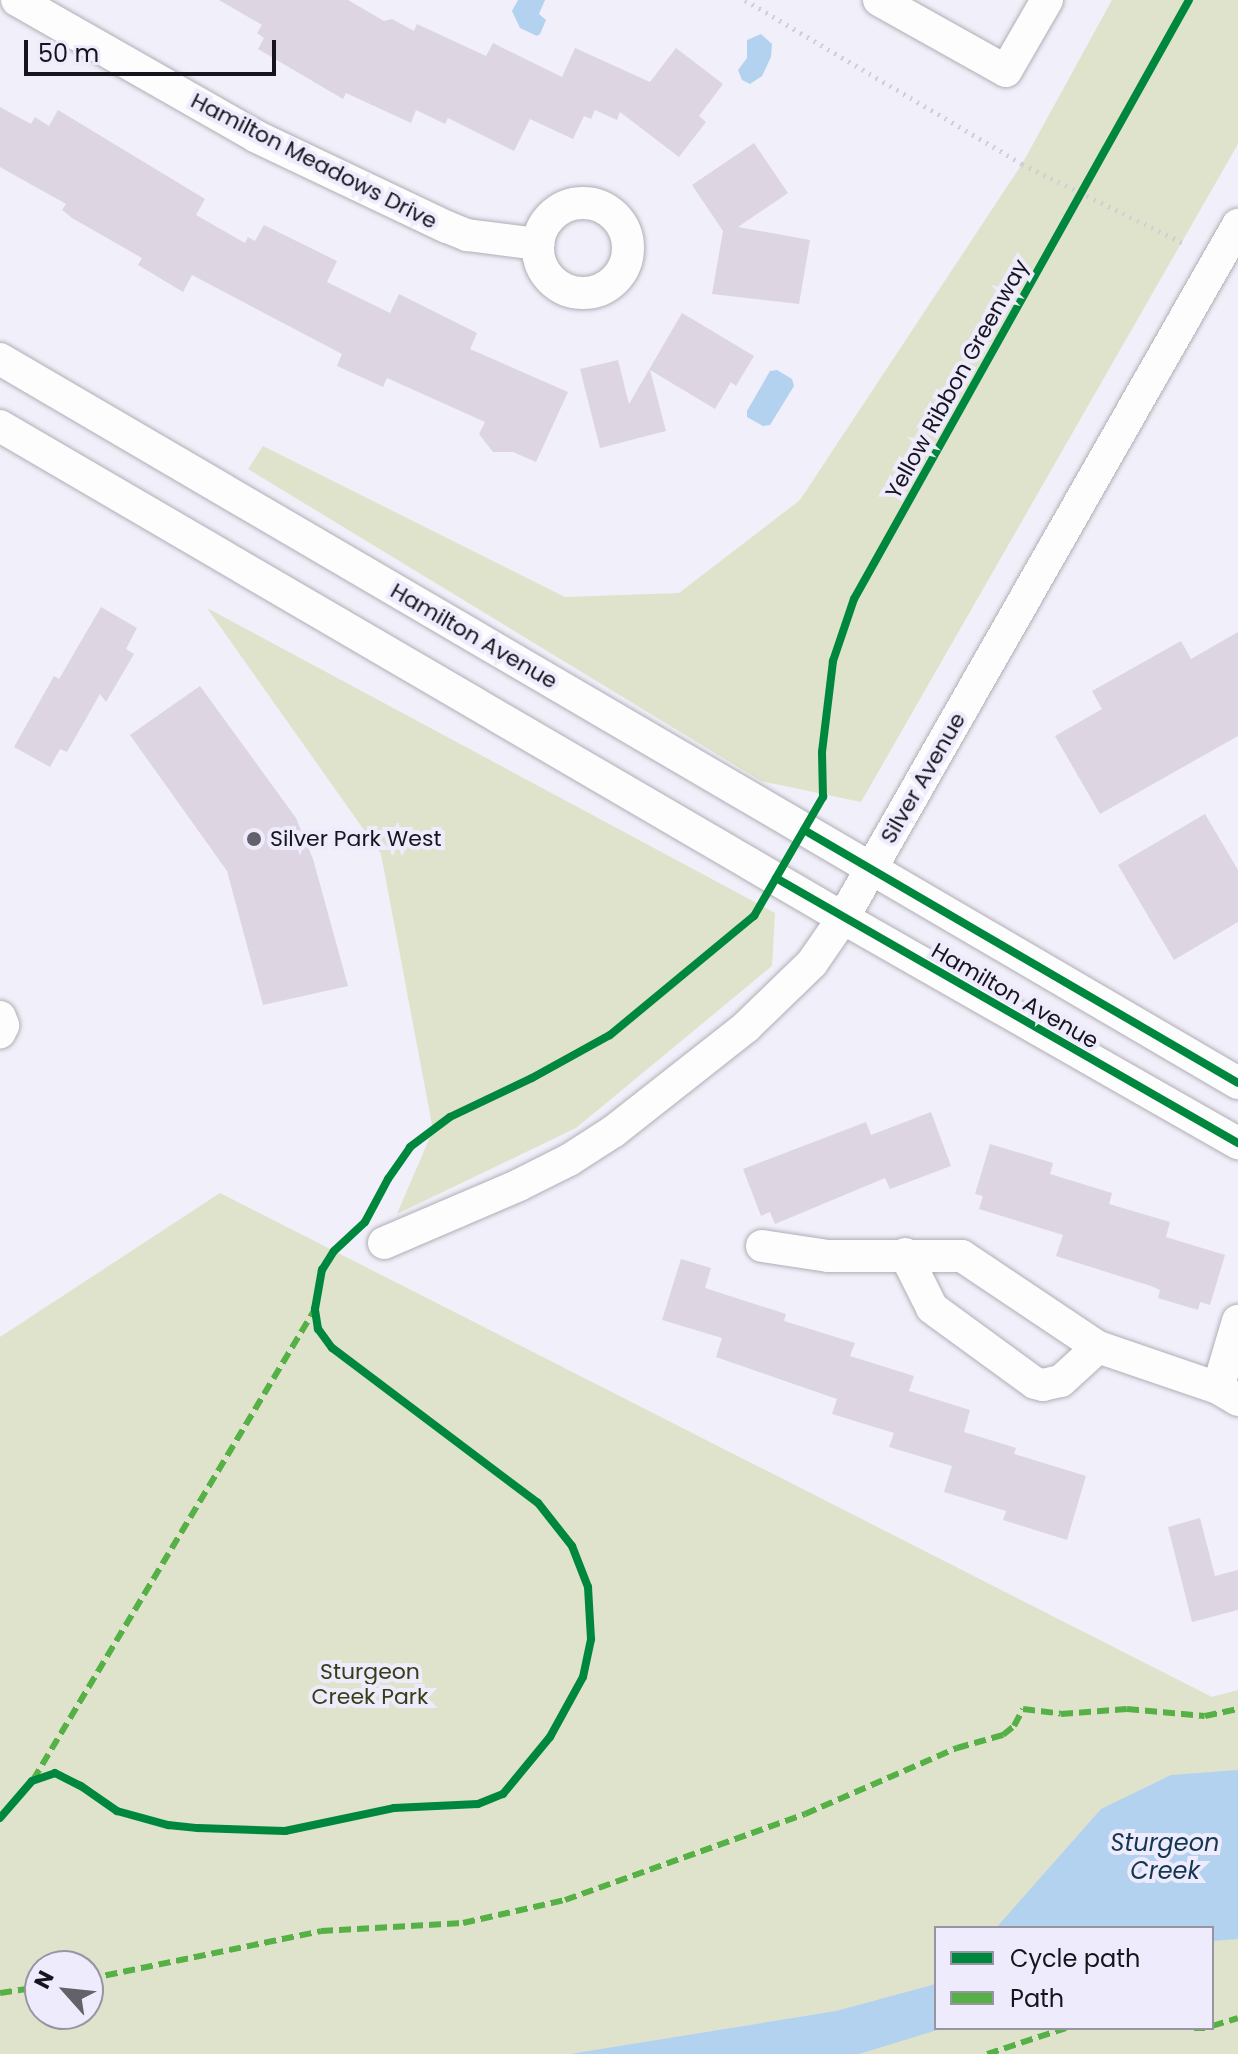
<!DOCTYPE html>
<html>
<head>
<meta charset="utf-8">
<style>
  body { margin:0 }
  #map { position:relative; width:1238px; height:2054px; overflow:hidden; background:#f1eff9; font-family:Poppins,sans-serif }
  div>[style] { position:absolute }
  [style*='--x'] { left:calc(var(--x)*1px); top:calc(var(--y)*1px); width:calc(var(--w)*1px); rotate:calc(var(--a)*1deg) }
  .green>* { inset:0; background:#dfe3cc }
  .water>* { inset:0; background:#b2d2f0 }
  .building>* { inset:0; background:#ddd5e2 }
  .path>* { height:5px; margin-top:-2.5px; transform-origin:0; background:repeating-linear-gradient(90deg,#d0d0d2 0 2px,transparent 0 8px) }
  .roads { filter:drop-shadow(0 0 2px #b0aeb6) drop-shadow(0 0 2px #b0aeb6) }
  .minor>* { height:32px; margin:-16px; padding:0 16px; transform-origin:16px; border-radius:16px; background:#fdfdfe }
  .minor>.ring { margin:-16px; padding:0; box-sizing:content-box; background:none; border:32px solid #fdfdfe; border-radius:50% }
  .quiet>* { height:6px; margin-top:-3px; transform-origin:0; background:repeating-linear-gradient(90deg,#55b145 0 12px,transparent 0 18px) }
  .cycleway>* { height:8px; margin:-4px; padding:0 4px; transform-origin:4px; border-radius:4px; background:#00873e }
  .dots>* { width:22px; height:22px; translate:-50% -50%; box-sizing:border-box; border:4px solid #eeebfd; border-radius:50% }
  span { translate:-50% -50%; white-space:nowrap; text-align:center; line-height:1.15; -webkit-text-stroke:8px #eeebfd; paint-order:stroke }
  .street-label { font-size:22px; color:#16151d }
  .poi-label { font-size:22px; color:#16151d }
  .left { translate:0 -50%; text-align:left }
  .park-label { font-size:22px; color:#373d14 }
  .water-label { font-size:24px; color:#133751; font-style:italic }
  .legend { position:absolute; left:934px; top:1926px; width:280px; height:104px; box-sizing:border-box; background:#eeebfd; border:2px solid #9895a3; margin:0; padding:10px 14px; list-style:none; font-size:24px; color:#16151d }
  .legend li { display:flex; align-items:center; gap:16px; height:40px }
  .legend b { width:40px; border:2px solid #9895a3 }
  .north { position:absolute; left:24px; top:1950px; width:80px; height:80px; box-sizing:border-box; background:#eeebfd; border:2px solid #9895a3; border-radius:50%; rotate:297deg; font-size:22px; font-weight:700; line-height:32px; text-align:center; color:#16151d }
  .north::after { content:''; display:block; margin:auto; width:28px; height:36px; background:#63616a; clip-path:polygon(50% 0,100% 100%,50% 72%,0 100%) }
  .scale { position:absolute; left:24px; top:40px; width:252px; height:36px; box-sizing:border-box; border:4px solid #16151d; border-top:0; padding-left:10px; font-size:24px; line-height:28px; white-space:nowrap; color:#16151d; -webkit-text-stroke:6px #eeebfd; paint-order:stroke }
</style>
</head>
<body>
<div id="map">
  <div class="green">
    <div style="clip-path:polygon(1112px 0,1238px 0,1238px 144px,861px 802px,761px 781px,248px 469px,263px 446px,565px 597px,679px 593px,800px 500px,1022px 164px)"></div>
    <div style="clip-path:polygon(207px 608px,775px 913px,772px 966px,576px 1128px,397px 1214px,433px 1130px,381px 854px)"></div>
    <div style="clip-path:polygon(evenodd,220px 1193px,1212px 1697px,1238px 1690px,1238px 2054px,0 2054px,0 1337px,220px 1193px,936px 1928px,1212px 1928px,1212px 2028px,936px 2028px,936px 1928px,220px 1193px,40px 1966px,88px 1966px,88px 2014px,40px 2014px,40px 1966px)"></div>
  </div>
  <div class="water">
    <div style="clip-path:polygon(518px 0,545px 0,539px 14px,546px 20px,540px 34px,537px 36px,520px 28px,512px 11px)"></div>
    <div style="clip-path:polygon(761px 34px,772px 44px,771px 57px,762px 76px,750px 84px,742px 80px,738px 70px,747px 58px,747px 40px)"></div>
    <div style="clip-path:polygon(777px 370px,792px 379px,794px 386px,770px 425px,763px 426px,747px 417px,747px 411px,770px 371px)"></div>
    <div style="clip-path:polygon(1238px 1770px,1238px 1939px,1212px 1941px,1212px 1928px,996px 1928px,1101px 1809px,1171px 1775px)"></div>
    <div style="clip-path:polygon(936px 1984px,936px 2028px,944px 2028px,859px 2054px,570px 2054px,836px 2011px)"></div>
  </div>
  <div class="building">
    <div style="clip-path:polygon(219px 0,348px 0,384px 21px,392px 19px,414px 31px,417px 24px,486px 56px,493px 43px,562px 77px,575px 48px,650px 82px,676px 48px,723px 84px,699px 116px,706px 122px,679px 157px,620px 112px,617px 120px,595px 110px,591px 119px,584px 116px,573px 139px,530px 119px,514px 151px,448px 118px,445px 124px,416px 110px,411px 123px,346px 93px,343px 99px,258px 49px,264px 38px,257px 33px,262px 25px)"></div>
    <div style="clip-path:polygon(0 107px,31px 124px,35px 117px,49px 126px,58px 110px,205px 199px,196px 215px,245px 243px,248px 237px,255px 241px,264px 225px,337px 261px,327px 282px,390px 313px,399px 294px,477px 333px,470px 349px,568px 392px,536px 462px,513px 452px,493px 452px,479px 434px,485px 422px,387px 378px,383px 387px,337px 366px,342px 354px,192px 275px,183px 292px,138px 265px,142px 258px,72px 218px,62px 210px,66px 204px,0 167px)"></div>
    <div style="clip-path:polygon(754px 143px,788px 193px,738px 227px,810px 240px,799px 304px,712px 294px,723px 231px,692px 185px)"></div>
    <div style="clip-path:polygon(682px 313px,754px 356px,736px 386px,731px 382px,715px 409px,650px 370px,666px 431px,600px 448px,580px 369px,618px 360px,629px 404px)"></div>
    <div style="clip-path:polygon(101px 607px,137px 628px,126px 649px,134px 654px,106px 702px,100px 694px,67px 752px,60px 749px,50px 767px,14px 747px,54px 676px,59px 679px)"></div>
    <div style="clip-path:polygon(1238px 632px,1238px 736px,1100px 814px,1055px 736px,1102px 709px,1092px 691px,1181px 641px,1191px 659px)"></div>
    <div style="clip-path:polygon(200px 686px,296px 818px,313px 859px,348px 986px,263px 1005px,227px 871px,130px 735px)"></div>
    <div style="clip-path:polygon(1205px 814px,1238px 870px,1238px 922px,1174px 960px,1118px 865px)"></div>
    <div style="clip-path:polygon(931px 1112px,951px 1166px,890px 1189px,885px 1178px,775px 1224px,770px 1212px,761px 1216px,743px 1169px,866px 1122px,871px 1135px)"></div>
    <div style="clip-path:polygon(990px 1144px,1053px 1163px,1050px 1174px,1112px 1193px,1109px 1204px,1170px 1222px,1166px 1237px,1225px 1255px,1210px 1305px,1200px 1302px,1198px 1310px,1158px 1298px,1160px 1290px,1151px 1286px,1056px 1256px,1063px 1235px,979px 1209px,983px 1196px,975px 1194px)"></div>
    <div style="clip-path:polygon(681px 1259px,711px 1268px,705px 1288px,786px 1314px,784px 1321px,855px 1343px,850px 1356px,914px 1376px,909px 1391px,970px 1410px,964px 1432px,1016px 1448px,1014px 1454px,1086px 1476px,1067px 1540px,1003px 1520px,1006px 1511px,944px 1492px,952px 1466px,889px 1447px,894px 1433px,832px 1414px,837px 1399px,716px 1357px,722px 1338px,662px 1320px)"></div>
    <div style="clip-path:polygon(1200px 1518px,1215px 1576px,1238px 1570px,1238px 1610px,1192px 1622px,1168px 1527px)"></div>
  </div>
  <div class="path">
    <div style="--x:745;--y:0;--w:322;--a:30.6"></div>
    <div style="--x:1022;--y:164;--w:182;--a:26.1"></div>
  </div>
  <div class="roads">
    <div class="minor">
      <div style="--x:17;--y:0;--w:274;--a:29.7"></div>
      <div style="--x:255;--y:136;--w:212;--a:25.4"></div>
      <div style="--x:447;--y:227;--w:22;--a:22"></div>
      <div style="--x:467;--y:235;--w:72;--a:7.2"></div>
      <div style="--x:879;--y:0;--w:145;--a:29.2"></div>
      <div style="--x:1006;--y:71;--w:82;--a:-60"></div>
      <div class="ring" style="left:538px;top:203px;width:58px;height:58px"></div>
      <div style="--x:0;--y:359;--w:1434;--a:30.32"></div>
      <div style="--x:0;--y:426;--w:976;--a:30.27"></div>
      <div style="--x:843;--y:918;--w:455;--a:29.7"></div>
      <div style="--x:0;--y:1017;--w:9;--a:69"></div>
      <div style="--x:3;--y:1025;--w:8;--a:113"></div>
      <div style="--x:384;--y:1243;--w:147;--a:-23.2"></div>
      <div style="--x:519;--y:1185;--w:56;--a:-26.6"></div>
      <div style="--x:569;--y:1160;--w:54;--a:-32.8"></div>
      <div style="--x:614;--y:1131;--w:168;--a:-38.2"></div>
      <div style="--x:746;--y:1027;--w:92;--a:-44.1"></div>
      <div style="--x:812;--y:963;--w:55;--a:-55.4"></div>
      <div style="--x:843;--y:918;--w:798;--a:-60.32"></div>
      <div style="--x:762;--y:1246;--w:67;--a:8.6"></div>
      <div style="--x:828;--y:1256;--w:134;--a:0"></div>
      <div style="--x:962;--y:1256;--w:164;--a:33.8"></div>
      <div style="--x:1098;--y:1347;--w:127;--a:18.9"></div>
      <div style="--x:1218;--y:1388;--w:23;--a:31"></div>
      <div style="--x:905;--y:1254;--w:60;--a:63.4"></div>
      <div style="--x:932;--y:1308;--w:127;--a:36.1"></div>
      <div style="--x:1035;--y:1383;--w:8;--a:14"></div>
      <div style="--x:1043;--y:1385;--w:18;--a:-13"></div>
      <div style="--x:1061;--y:1381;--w:50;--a:-42.6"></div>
      <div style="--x:1218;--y:1388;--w:70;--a:-73.4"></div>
    </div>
  </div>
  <div class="quiet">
    <div style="--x:33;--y:1780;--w:549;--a:-59.09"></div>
    <div style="--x:88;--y:1979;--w:238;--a:-11.6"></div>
    <div style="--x:321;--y:1931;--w:142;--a:-3.2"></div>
    <div style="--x:463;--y:1923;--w:105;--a:-12.7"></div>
    <div style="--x:565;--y:1900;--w:255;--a:-19.7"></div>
    <div style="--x:805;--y:1814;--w:166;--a:-23.5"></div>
    <div style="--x:957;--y:1748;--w:48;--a:-15.8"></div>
    <div style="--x:1003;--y:1735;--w:14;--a:-39"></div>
    <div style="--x:1014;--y:1726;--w:19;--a:-62"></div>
    <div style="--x:1023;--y:1709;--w:38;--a:7"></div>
    <div style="--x:1061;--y:1714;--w:66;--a:-4.3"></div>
    <div style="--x:1127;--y:1709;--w:78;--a:5.1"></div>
    <div style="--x:1205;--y:1716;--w:34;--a:-12"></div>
    <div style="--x:0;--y:1993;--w:40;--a:-8.5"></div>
    <div style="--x:1212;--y:2026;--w:27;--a:-17"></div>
    <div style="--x:1194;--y:2028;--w:11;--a:0"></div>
    <div style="--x:987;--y:2054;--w:83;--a:-18.2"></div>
  </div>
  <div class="cycleway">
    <div style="--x:804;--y:830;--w:502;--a:30.24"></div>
    <div style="--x:776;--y:878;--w:533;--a:29.84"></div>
    <div style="--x:0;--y:1818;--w:49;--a:-49.1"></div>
    <div style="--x:32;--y:1781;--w:24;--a:-19"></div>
    <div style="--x:55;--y:1773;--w:29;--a:27"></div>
    <div style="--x:81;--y:1786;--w:44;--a:34.8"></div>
    <div style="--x:117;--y:1811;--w:53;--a:15.4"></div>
    <div style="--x:168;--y:1825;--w:30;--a:6"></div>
    <div style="--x:198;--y:1828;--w:87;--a:2"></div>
    <div style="--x:285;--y:1831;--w:111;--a:-11.9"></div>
    <div style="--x:394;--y:1808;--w:84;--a:-2.7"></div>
    <div style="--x:478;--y:1804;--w:27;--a:-22"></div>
    <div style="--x:503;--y:1794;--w:74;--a:-50.5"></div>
    <div style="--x:550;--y:1737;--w:68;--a:-61.2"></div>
    <div style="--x:583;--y:1677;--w:39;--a:-78"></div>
    <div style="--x:591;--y:1639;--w:52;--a:-93.3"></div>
    <div style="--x:588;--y:1587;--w:44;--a:-111.3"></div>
    <div style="--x:572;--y:1546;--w:55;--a:-128.3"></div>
    <div style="--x:538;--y:1503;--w:258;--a:-143"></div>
    <div style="--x:332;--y:1348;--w:24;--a:-126"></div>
    <div style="--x:318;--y:1329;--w:20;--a:-99"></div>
    <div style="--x:315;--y:1309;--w:40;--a:-80"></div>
    <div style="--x:322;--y:1270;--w:22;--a:-58"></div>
    <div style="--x:334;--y:1251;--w:42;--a:-43.1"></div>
    <div style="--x:365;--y:1222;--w:49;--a:-61.9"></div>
    <div style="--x:388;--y:1179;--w:39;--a:-55"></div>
    <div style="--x:410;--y:1147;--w:50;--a:-36.9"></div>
    <div style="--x:450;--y:1117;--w:91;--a:-25.4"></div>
    <div style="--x:532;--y:1078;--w:89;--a:-28.9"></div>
    <div style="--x:610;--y:1035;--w:187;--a:-39.6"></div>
    <div style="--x:754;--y:916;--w:138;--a:-59.9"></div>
    <div style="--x:823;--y:797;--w:45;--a:-91.3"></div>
    <div style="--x:822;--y:752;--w:92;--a:-83.1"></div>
    <div style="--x:833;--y:661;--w:65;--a:-71.3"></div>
    <div style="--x:854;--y:599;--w:686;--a:-60.78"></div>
  </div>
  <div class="dots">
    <div style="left:254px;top:839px;background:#63616a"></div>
  </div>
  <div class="street-label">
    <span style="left:314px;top:161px;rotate:27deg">Hamilton Meadows Drive</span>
    <span style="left:957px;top:379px;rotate:-61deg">Yellow Ribbon Greenway</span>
    <span style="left:474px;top:636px;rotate:30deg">Hamilton Avenue</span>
    <span style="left:923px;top:778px;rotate:-60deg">Silver Avenue</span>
    <span style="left:1015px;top:996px;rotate:30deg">Hamilton Avenue</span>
  </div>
  <div class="poi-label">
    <span class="left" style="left:270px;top:839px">Silver Park West</span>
  </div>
  <div class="park-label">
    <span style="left:370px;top:1684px">Sturgeon<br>Creek Park</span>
  </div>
  <div class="water-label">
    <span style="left:1165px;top:1857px">Sturgeon<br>Creek</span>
  </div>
  <ul class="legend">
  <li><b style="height:10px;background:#00873e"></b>Cycle path</li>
  <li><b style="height:10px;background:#55b145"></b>Path</li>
  </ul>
  <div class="north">N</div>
  <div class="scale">50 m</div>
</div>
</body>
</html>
